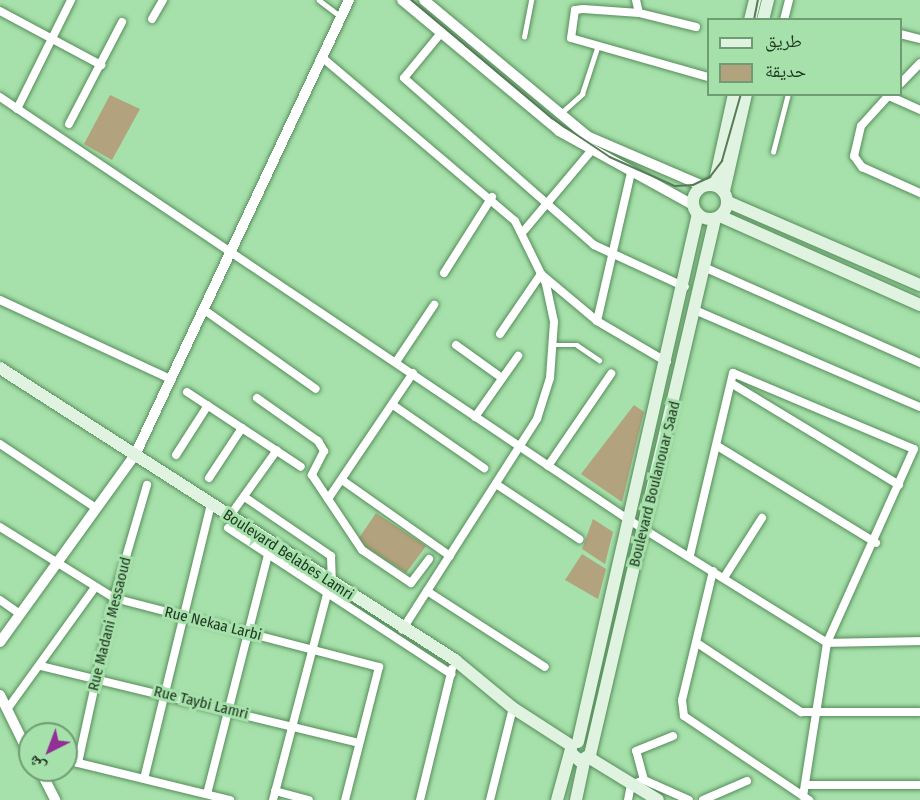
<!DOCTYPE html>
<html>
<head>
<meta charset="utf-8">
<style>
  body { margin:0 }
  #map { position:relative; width:920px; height:800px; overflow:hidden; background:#a6e0aa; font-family:"Fira Sans Condensed","Noto Naskh Arabic",sans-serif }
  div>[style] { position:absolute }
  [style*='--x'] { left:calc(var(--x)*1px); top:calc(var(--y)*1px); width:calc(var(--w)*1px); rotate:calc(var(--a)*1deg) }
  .green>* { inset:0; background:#b3a27e }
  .roads { filter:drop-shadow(0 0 2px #568d5b) drop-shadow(0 0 2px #568d5b) }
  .service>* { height:4.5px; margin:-2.25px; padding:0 2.25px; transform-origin:2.25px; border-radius:2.25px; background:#fff }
  .minor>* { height:8px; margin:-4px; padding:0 4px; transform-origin:4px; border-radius:4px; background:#fff }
  .tertiary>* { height:10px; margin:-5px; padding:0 5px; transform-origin:5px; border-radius:5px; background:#fff }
  .secondary>* { height:12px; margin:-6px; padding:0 6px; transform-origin:6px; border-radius:6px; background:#e0f3e1 }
  .secondary>.ring { margin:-6px; padding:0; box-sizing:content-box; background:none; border:12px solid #e0f3e1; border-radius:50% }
  .tram>* { height:1.5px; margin:-0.75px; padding:0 0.75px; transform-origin:0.75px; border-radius:0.75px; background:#567b58 }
  span { translate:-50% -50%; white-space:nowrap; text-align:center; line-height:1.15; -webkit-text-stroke:6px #a6e0aa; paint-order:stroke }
  .street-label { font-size:15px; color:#203722 }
  .legend { position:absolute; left:707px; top:18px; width:195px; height:78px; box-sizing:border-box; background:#a6e0aa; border:2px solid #709c74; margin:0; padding:8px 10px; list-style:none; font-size:18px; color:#203722 }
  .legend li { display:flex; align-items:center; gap:12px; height:30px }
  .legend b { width:30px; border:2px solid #709c74 }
  .north { position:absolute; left:18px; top:722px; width:60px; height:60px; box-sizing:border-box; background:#a6e0aa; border:2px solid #709c74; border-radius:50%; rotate:222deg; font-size:16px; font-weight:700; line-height:24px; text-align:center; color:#203722 }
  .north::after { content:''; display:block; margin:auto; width:21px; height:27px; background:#922f96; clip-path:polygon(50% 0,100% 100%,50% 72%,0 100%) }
</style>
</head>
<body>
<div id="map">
  <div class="green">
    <div style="clip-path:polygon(110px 95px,140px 109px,112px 160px,84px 144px)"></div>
    <div style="clip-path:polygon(634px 405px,644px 412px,622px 502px,581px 474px)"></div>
    <div style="clip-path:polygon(376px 513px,426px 546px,406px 573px,357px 541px)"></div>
    <div style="clip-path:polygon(593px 519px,613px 532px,605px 564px,582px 549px)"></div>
    <div style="clip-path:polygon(582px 554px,606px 569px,598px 599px,565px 580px)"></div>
  </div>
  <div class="roads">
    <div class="service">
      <div style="--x:319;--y:0;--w:26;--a:37"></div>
      <div style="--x:524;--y:37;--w:38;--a:-79"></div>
      <div style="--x:560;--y:114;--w:30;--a:-42"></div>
      <div style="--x:582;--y:94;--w:48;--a:-71.9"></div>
      <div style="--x:773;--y:152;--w:60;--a:-75.5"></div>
      <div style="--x:554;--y:345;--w:23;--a:0"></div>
      <div style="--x:577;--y:345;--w:27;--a:34"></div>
    </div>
    <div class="minor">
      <div style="--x:636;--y:0;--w:13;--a:77"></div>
      <div style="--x:0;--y:11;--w:115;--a:28.1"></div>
      <div style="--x:152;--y:19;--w:22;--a:-60"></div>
      <div style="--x:784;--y:20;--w:21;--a:-76"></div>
      <div style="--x:696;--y:27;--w:59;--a:-166.2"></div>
      <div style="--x:639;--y:13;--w:56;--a:-175.9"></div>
      <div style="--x:583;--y:9;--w:8;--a:173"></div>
      <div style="--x:575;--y:10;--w:28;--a:98"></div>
      <div style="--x:571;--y:38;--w:142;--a:15.9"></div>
      <div style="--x:441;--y:33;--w:58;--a:129.4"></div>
      <div style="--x:404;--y:78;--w:253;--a:41.3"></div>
      <div style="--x:594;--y:245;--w:100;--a:24.8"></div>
      <div style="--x:900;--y:34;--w:21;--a:14"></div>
      <div style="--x:324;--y:59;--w:250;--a:40.3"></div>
      <div style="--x:515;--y:221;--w:70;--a:63.8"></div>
      <div style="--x:546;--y:284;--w:39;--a:78"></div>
      <div style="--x:554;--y:322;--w:56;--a:94.1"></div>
      <div style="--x:550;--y:378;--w:43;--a:107.6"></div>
      <div style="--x:537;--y:419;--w:250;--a:122.6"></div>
      <div style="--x:900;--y:84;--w:29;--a:-46"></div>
      <div style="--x:890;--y:94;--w:43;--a:132.2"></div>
      <div style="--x:861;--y:126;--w:31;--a:103"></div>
      <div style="--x:854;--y:156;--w:14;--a:54"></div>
      <div style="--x:862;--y:167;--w:64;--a:24.1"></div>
      <div style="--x:889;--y:96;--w:34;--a:24"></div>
      <div style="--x:0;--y:97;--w:758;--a:33.92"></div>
      <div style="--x:629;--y:520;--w:233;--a:31.8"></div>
      <div style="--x:827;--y:643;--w:93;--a:-1.2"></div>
      <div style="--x:17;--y:109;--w:122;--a:-63.6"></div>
      <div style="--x:69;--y:124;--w:115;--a:-62.5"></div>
      <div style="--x:522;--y:233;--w:107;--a:-49.9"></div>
      <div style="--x:706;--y:268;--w:234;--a:23.9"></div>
      <div style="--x:444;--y:273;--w:90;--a:-57.7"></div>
      <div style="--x:0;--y:300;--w:187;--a:24.9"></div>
      <div style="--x:203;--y:309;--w:138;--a:35.3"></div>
      <div style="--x:697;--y:311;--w:243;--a:23.3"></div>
      <div style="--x:597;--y:321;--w:152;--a:-77.1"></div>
      <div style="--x:500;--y:334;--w:73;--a:-55.7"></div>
      <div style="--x:541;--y:274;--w:73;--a:40"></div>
      <div style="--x:597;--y:321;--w:81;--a:30.4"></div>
      <div style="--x:456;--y:345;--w:57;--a:35.7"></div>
      <div style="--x:396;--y:362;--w:69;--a:-56.3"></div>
      <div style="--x:734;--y:385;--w:193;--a:31.2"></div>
      <div style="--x:187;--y:392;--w:136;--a:33.3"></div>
      <div style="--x:257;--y:398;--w:75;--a:35.2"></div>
      <div style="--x:318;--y:441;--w:12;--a:59"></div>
      <div style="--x:324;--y:451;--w:27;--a:117"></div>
      <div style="--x:312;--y:475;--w:90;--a:56.3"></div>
      <div style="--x:362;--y:550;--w:59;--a:34"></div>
      <div style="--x:411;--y:583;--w:30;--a:-53"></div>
      <div style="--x:393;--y:405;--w:111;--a:34.7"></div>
      <div style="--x:475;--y:417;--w:75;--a:-54.8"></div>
      <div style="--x:0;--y:444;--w:115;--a:33.7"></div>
      <div style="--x:719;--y:447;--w:184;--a:31.4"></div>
      <div style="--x:176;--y:455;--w:59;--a:-57.4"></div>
      <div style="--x:548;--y:466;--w:112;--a:-55.6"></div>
      <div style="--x:209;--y:478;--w:60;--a:-56.6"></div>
      <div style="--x:342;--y:480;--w:132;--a:35.1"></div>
      <div style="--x:496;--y:484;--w:100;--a:33.5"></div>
      <div style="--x:246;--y:498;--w:103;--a:34.3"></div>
      <div style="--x:331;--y:556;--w:27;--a:88"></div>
      <div style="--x:328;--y:499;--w:152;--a:-56"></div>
      <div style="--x:229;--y:517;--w:82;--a:-54.4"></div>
      <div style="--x:0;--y:527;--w:134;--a:31.9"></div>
      <div style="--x:114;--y:598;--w:274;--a:14.6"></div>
      <div style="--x:379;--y:667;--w:137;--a:104.3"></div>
      <div style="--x:228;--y:528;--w:267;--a:33.2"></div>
      <div style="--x:690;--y:555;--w:187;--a:-76.7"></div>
      <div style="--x:733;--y:373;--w:196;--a:22.8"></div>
      <div style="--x:914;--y:449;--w:213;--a:114.2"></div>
      <div style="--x:827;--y:643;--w:155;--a:98.9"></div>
      <div style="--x:713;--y:571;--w:133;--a:103.5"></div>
      <div style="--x:682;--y:700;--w:16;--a:83"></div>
      <div style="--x:684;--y:716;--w:151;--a:33.9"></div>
      <div style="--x:725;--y:576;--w:69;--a:-57.5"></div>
      <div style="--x:427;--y:591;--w:140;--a:32.8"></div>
      <div style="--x:0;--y:600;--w:24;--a:35"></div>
      <div style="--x:697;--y:643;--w:125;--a:33.6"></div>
      <div style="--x:801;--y:712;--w:119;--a:0"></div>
      <div style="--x:41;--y:666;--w:327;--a:13.6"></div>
      <div style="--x:8;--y:708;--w:145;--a:-54.2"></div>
      <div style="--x:66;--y:760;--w:169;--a:13.7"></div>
      <div style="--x:78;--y:763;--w:169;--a:-77.7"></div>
      <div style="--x:114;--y:598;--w:118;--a:-73.7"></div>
      <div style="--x:144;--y:779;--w:283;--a:-76.3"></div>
      <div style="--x:644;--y:780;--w:30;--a:-105"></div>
      <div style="--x:636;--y:751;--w:40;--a:-22"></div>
      <div style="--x:805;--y:785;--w:115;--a:0"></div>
      <div style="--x:275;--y:791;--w:35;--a:15"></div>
      <div style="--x:207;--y:794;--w:248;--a:-75.7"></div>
      <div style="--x:273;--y:800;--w:213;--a:-75.3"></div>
      <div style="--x:420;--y:800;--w:135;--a:-76.3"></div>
      <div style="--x:490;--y:800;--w:95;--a:-76"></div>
      <div style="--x:628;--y:800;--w:15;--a:-79"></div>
      <div style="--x:631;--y:785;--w:14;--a:-21"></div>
      <div style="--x:644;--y:780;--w:49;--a:24"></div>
      <div style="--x:703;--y:800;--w:48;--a:-23.4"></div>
    </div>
    <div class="tertiary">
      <div style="--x:402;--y:0;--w:204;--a:39.8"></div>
      <div style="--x:559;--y:131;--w:153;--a:28.9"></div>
      <div style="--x:424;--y:0;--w:212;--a:39.8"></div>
      <div style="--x:587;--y:136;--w:126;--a:23.3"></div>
      <div style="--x:0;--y:642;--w:231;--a:-54.2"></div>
      <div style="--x:135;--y:455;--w:503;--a:-64.81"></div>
      <div style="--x:0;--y:695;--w:68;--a:63.8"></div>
      <div style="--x:40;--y:770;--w:34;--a:63"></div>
    </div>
    <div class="secondary">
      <div style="--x:750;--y:20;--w:21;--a:-76"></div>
      <div style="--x:763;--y:20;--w:21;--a:-76"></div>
      <div class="ring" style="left:693px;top:185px;width:22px;height:22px"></div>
      <div style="--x:714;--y:185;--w:93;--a:-77.6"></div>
      <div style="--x:724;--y:191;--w:99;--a:-77.2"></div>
      <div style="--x:728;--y:202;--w:209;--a:23.4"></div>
      <div style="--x:720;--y:216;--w:219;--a:24"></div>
      <div style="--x:0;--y:368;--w:541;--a:32.69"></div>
      <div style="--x:455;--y:660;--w:75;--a:39.6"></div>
      <div style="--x:513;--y:708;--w:70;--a:32.8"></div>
      <div style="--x:578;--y:742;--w:541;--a:-77.2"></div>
      <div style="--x:571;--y:753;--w:12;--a:42"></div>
      <div style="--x:580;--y:761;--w:12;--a:-31"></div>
      <div style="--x:590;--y:755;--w:550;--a:-76.87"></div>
      <div style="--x:588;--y:757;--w:82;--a:31.6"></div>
      <div style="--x:557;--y:800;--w:53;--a:-74.6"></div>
      <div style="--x:576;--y:800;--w:40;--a:-78"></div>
    </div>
  </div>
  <div class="tram">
    <div style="--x:412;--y:0;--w:183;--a:40.1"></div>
    <div style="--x:552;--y:118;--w:70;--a:33.9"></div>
    <div style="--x:610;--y:157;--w:71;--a:24"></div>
    <div style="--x:675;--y:186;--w:18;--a:-3"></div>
    <div style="--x:693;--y:185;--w:19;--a:-25"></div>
    <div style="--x:710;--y:177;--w:20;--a:-53"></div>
    <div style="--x:722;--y:161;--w:70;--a:-74.2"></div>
    <div style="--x:754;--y:20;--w:20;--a:-79"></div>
  </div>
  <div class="street-label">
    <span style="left:655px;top:484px;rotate:-76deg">Boulevard Boulanouar Saad</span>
    <span style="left:288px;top:555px;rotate:33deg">Boulevard Belabes Lamri</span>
    <span style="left:110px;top:624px;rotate:-76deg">Rue Madani Messaoud</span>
    <span style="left:213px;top:624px;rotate:14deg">Rue Nekaa Larbi</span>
    <span style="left:201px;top:703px;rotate:14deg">Rue Taybi Lamri</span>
  </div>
  <ul class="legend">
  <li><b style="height:8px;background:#e0f3e1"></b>طريق</li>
  <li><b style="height:16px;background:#b3a27e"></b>حديقة</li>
  </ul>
  <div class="north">ش</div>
</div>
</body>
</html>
